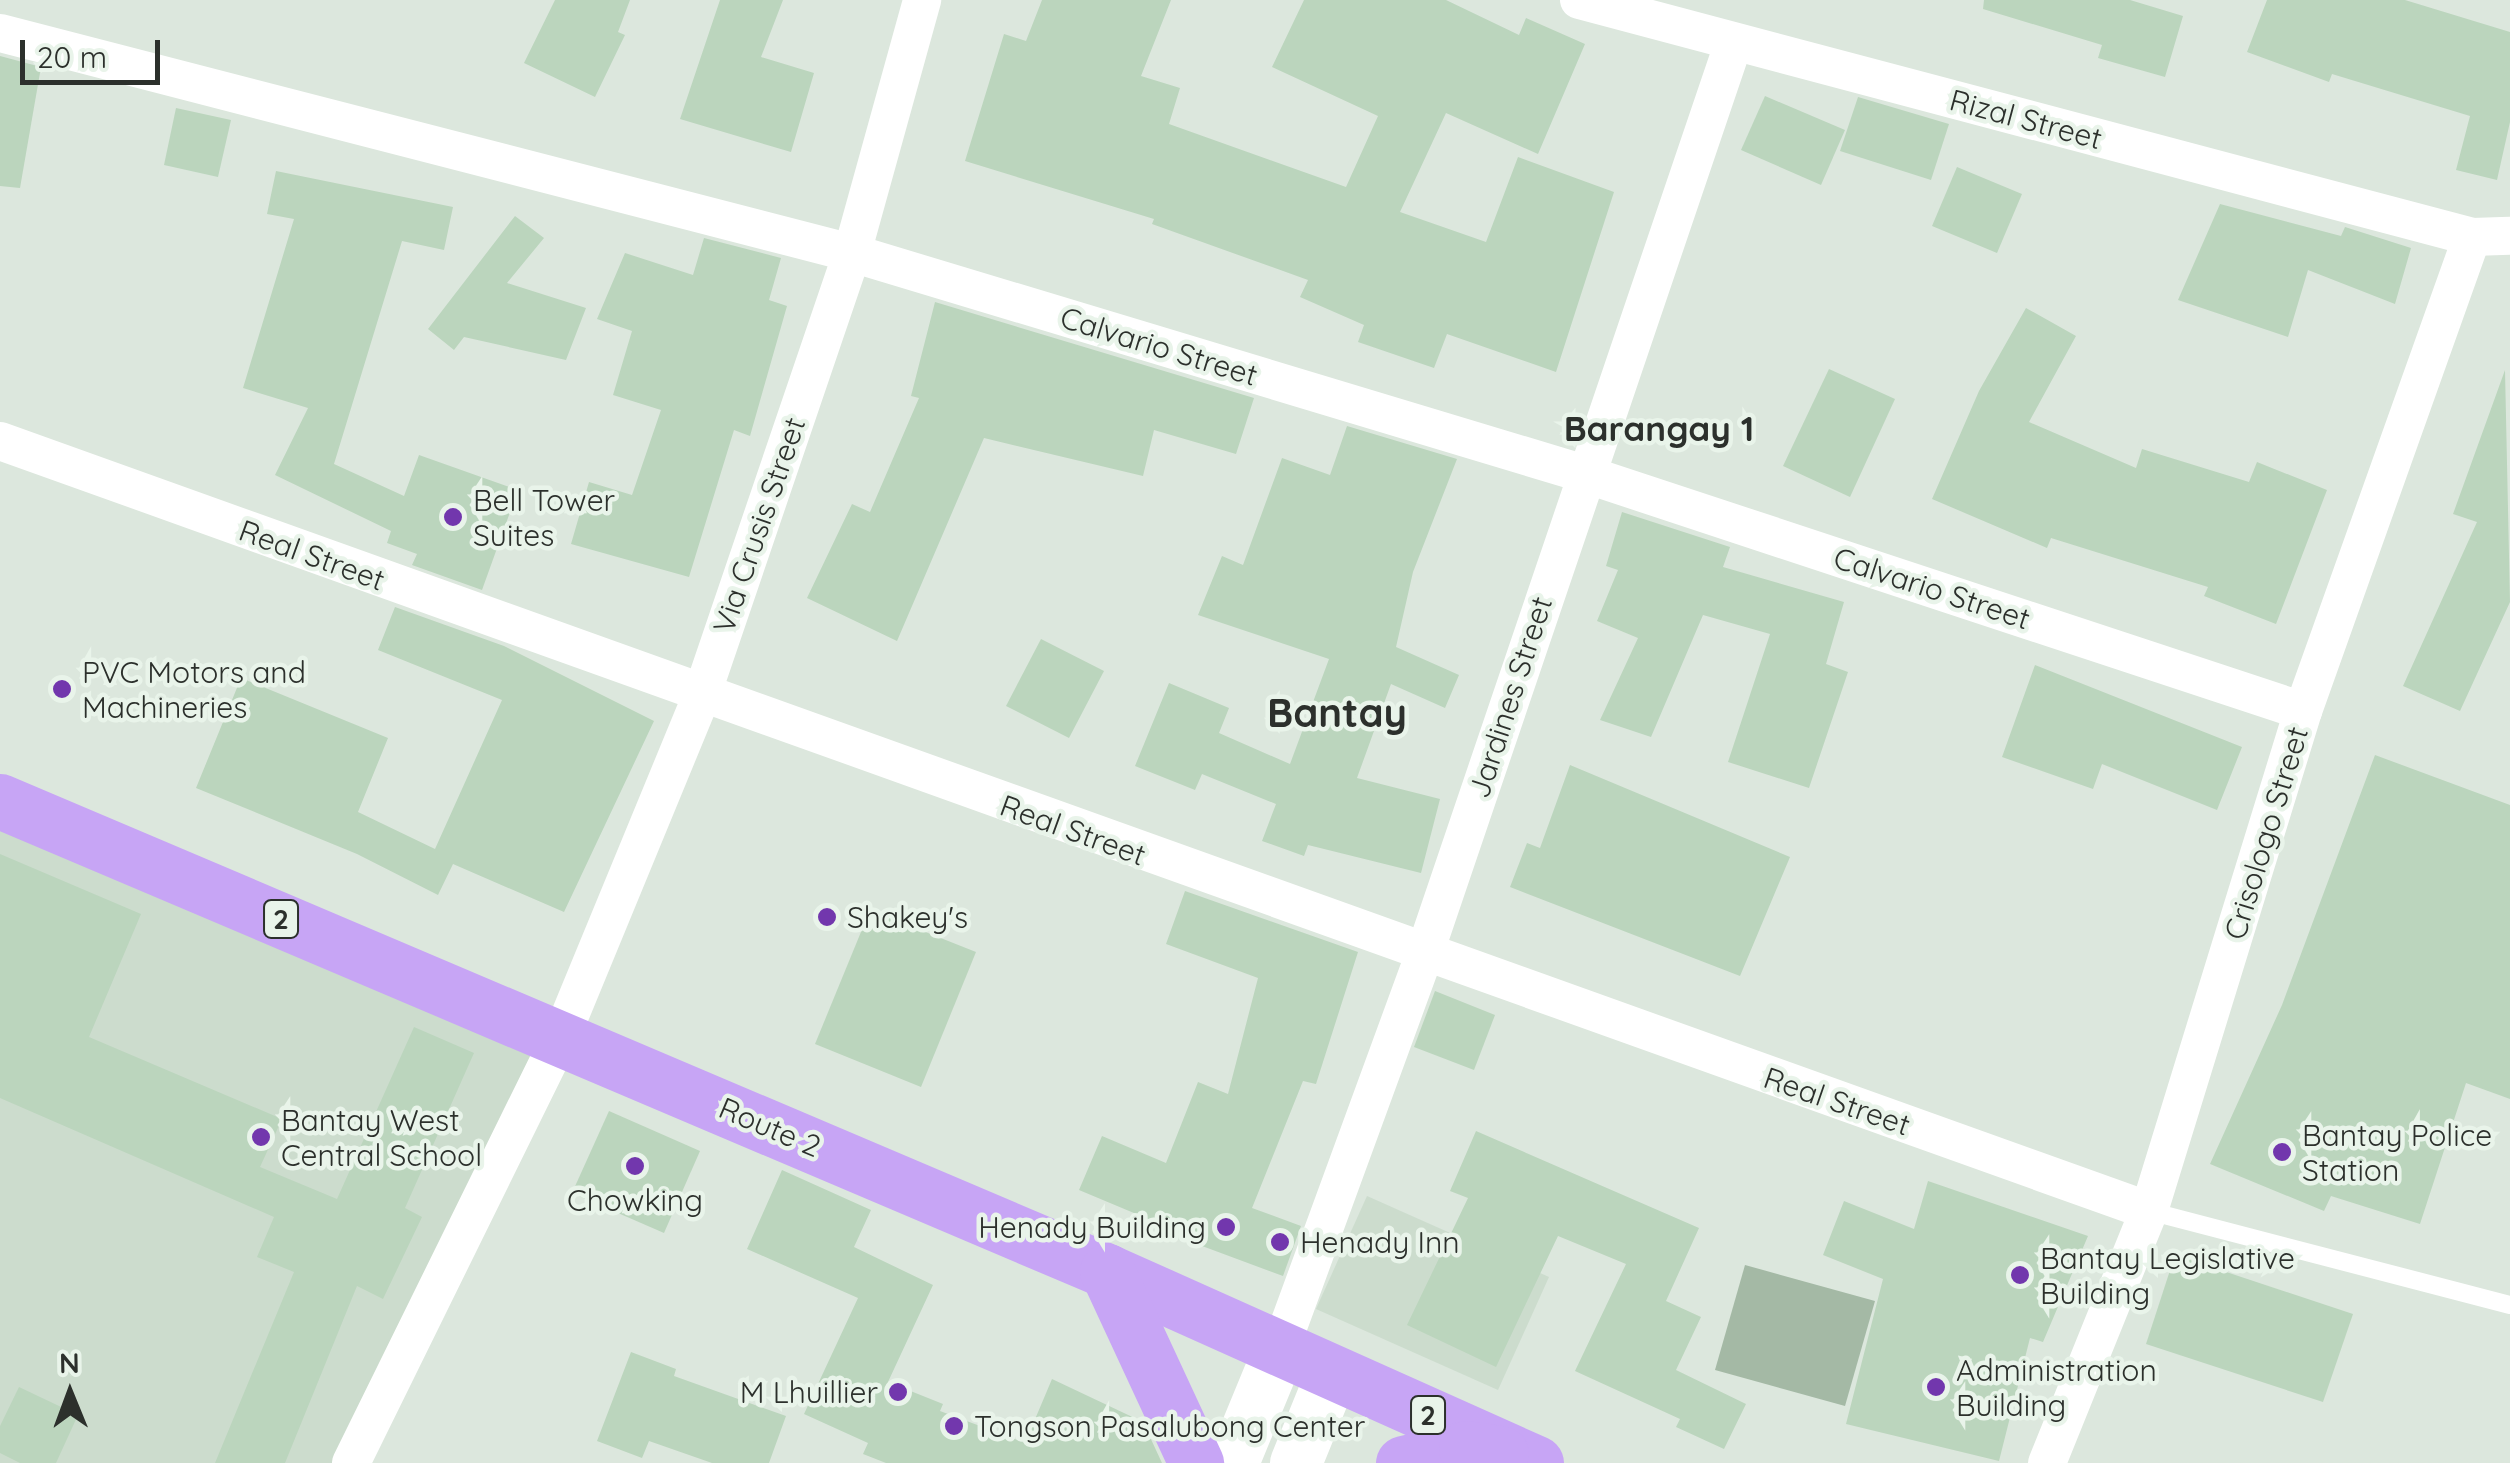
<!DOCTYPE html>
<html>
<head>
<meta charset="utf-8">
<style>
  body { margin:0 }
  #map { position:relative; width:2510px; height:1463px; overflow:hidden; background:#dce7dd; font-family:Quicksand,sans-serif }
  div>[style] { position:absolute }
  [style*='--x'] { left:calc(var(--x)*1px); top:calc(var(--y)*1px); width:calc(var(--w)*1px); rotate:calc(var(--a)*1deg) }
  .built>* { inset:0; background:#ccdccd }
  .green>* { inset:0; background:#a4b9a5 }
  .building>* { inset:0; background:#bbd5bd }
  .lane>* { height:18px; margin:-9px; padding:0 9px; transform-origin:9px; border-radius:9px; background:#fff }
  .street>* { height:38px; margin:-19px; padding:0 19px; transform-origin:19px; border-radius:19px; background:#fff }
  .secondary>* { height:52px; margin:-26px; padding:0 26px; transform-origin:26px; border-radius:26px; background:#fff }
  .highway>* { height:55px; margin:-27.5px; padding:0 27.5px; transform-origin:27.5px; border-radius:27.5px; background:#c7a5f5 }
  .dots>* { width:28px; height:28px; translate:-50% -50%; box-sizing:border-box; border:5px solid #e9f4ea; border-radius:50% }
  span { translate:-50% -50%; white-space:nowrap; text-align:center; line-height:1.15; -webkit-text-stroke:9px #e9f4ea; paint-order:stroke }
  .shield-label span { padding:2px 8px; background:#e9f4ea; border:2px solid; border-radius:8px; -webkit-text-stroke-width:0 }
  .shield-label { font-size:28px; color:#2c302c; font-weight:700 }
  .street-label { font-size:30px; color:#2c302c }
  .poi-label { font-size:30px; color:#2c302c }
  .left { translate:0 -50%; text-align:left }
  .right { translate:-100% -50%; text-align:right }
  .quarter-label { font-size:35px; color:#2c302c; font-weight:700 }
  .district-label { font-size:40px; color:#2c302c; font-weight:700 }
  .north { position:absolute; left:20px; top:1343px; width:100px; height:100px; -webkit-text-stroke:8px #e9f4ea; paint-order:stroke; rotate:359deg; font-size:28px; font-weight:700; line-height:40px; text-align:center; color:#2c302c }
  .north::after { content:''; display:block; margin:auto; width:35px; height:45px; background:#2c302c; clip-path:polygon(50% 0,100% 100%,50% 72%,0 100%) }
  .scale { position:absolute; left:20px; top:40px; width:140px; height:45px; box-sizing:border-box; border:5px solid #2c302c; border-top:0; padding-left:12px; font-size:30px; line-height:35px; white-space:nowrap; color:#2c302c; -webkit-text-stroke:8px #e9f4ea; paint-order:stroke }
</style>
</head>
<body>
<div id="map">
  <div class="built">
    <div style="clip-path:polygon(0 826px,557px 1059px,370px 1463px,0 1463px)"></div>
    <div style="clip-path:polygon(1367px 1196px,1549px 1277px,1498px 1390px,1316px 1309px)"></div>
  </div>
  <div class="green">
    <div style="clip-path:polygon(1745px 1265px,1875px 1301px,1845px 1406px,1715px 1370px)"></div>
  </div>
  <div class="building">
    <div style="clip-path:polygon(555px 0,630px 0,618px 32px,625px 35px,595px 97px,524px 63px)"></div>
    <div style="clip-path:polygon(720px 0,783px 0,761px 57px,814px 73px,791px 152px,680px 119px)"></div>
    <div style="clip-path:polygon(1042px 0,1171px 0,1141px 76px,1180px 88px,1169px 124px,1346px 187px,1378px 116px,1272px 67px,1304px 0,1446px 0,1519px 35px,1526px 18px,1585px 44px,1538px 154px,1446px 113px,1400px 212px,1486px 242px,1518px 157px,1614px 192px,1556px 372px,1447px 334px,1434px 368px,1358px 342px,1364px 325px,1300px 297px,1308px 280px,1152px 224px,1154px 219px,965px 161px,1004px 34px,1026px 41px)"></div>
    <div style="clip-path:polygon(1984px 0,2130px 0,2183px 16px,2165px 77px,2098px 58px,2102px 45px,1983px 9px)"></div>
    <div style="clip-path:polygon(2267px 0,2405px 0,2510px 32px,2510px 122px,2497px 180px,2456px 170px,2470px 116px,2332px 74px,2329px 82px,2247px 52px)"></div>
    <div style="clip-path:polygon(0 56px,41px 67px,20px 188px,0 186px)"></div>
    <div style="clip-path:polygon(1765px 96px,1845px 130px,1821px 185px,1741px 150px)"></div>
    <div style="clip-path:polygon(1858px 97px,1949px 124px,1931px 180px,1840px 151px)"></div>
    <div style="clip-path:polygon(176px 108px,231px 120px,218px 177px,164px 165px)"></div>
    <div style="clip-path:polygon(1957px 167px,2022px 194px,1997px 253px,1932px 226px)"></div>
    <div style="clip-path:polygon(276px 171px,453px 207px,444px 250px,402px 241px,334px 464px,404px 496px,419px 455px,518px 490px,482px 590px,412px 565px,417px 554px,387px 543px,391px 531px,275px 475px,308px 408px,243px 388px,294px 219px,267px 214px)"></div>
    <div style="clip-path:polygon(2220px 204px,2341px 236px,2345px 227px,2411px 248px,2395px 304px,2308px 270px,2288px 337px,2178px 300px)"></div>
    <div style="clip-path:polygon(515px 216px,544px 238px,507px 283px,586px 308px,566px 360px,464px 337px,454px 350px,428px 329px)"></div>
    <div style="clip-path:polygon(704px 238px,781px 258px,769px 300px,787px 306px,750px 436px,734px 430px,689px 577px,571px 544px,589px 482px,632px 495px,661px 410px,613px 395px,632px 331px,597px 319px,625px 253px,693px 275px)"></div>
    <div style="clip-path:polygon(935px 302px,1254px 398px,1236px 454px,1154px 430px,1143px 476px,984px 438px,897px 641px,807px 598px,852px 504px,870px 512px,919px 398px,911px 396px)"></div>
    <div style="clip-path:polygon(2026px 308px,2076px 336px,2029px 422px,2136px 468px,2142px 449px,2249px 482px,2257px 462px,2327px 490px,2276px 624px,2204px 596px,2208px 587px,2051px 538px,2047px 548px,1932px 499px,1979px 391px)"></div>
    <div style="clip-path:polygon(1829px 369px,1895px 399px,1850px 497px,1783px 466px)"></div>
    <div style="clip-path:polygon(2505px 370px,2510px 602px,2460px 711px,2403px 686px,2477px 522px,2453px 514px)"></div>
    <div style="clip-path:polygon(1347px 426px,1457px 459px,1413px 572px,1396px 647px,1459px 675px,1445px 708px,1391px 684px,1357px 778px,1440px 799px,1421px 873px,1308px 845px,1304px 856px,1262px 841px,1276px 804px,1202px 774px,1195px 790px,1135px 766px,1169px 683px,1229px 708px,1219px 733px,1290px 764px,1329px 659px,1198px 615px,1222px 556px,1243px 565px,1282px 458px,1330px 475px)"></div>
    <div style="clip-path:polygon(1622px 512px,1730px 547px,1723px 567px,1844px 602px,1826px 664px,1848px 672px,1809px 788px,1728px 762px,1770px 634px,1703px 615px,1651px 737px,1600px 720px,1638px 638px,1597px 621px,1618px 570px,1606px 566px)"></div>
    <div style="clip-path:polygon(395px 607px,504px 646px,654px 721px,564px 912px,453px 864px,438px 895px,357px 854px,196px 788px,241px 678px,388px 738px,358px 812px,435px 849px,502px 700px,378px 650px)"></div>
    <div style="clip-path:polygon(1041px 639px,1104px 671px,1069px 738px,1006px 706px)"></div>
    <div style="clip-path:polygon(2035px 665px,2242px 747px,2217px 810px,2102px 764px,2093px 789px,2002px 757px)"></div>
    <div style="clip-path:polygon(2375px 755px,2510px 805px,2510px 1099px,2466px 1083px,2420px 1224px,2331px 1196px,2324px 1211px,2210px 1164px,2282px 1005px)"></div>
    <div style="clip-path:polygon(1570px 765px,1790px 857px,1740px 976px,1510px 887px,1527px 843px,1540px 848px)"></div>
    <div style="clip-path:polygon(0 854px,141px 914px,89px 1037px,282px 1119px,260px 1167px,337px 1199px,414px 1027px,474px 1053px,405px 1208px,422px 1217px,383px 1299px,357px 1286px,285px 1463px,215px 1463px,294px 1272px,257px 1257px,274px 1217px,0 1098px)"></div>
    <div style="clip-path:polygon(1185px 891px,1358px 952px,1316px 1084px,1303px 1081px,1252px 1208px,1301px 1226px,1283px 1276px,1151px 1227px,1153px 1221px,1079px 1190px,1102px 1136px,1166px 1163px,1198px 1082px,1228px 1094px,1258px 978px,1166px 944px)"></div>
    <div style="clip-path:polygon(870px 910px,976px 952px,921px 1087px,815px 1044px)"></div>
    <div style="clip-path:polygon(1435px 991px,1495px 1015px,1474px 1070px,1414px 1047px)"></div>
    <div style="clip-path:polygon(609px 1111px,700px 1151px,664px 1233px,572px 1193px)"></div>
    <div style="clip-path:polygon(1476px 1131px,1699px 1228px,1666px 1301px,1701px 1317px,1676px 1370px,1746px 1404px,1724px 1449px,1676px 1427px,1680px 1419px,1575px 1371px,1626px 1264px,1558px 1236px,1496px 1367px,1407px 1325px,1468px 1198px,1450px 1191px)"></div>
    <div style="clip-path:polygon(782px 1170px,871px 1210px,854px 1247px,933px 1285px,888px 1382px,943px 1404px,940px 1411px,1025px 1443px,1052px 1379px,1143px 1422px,1162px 1463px,886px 1463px,863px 1454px,868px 1443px,804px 1414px,858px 1298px,747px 1249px)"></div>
    <div style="clip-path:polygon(1928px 1181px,2088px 1236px,2043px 1342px,2030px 1338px,1999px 1461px,1846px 1424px,1883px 1279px,1823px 1255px,1844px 1201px,1914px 1229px)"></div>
    <div style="clip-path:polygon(2175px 1255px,2353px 1314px,2323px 1402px,2146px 1344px)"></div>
    <div style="clip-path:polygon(631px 1352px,676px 1369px,674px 1376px,786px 1416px,769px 1463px,712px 1463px,649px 1441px,642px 1458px,597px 1441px)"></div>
    <div style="clip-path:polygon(19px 1387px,78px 1415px,56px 1463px,20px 1463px,0 1453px,0 1426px)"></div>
  </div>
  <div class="lane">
    <div style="--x:2149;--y:1211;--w:373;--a:14.6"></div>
  </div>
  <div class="street">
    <div style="--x:1579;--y:0;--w:924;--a:14.86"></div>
    <div style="--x:0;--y:33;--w:880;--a:14.48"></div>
    <div style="--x:852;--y:253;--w:766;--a:16.78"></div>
    <div style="--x:1585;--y:474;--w:756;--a:18.27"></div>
    <div style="--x:0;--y:441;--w:2283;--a:19.71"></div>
    <div style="--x:1280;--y:1349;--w:419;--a:-69.9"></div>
    <div style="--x:1424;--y:955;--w:964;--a:-71.25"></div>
    <div style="--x:351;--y:1463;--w:475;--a:-63.8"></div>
    <div style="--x:561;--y:1037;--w:368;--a:-67.6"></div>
    <div style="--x:701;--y:697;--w:469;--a:-71.2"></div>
    <div style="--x:852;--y:253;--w:263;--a:-74.5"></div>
    <div style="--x:2047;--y:1463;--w:272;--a:-68"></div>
    <div style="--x:2149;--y:1211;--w:523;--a:-72.88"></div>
    <div style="--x:2303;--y:711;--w:503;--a:-70.38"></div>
    <div style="--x:2472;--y:237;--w:38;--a:-2"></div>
  </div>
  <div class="secondary">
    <div style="--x:1233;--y:1463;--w:123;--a:-67.6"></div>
    <div style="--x:1296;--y:1463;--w:98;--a:-67.9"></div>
  </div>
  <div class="highway">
    <div style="--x:0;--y:801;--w:1203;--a:23"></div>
    <div style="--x:1107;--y:1271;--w:470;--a:24.1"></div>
    <div style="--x:1107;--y:1271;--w:212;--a:65.1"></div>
    <div style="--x:1403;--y:1463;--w:65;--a:-13.4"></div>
    <div style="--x:1466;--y:1448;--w:35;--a:8"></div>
  </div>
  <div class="dots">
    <div style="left:453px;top:517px;background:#7237ad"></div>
    <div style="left:62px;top:689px;background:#7237ad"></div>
    <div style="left:827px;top:917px;background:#7237ad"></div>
    <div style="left:261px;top:1137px;background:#7237ad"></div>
    <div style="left:2282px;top:1152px;background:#7237ad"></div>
    <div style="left:635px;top:1166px;background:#7237ad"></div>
    <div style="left:1226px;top:1227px;background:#7237ad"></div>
    <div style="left:1280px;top:1242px;background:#7237ad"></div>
    <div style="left:2020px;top:1275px;background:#7237ad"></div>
    <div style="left:1936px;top:1387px;background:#7237ad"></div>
    <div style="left:898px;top:1392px;background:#7237ad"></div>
    <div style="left:954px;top:1426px;background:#7237ad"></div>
  </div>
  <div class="shield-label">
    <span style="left:281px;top:919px">2</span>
    <span style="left:1428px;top:1415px">2</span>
  </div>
  <div class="street-label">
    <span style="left:2026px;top:119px;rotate:15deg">Rizal Street</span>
    <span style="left:1159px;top:346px;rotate:17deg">Calvario Street</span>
    <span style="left:759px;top:525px;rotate:-71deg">Via Crusis Street</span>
    <span style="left:312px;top:555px;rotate:20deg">Real Street</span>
    <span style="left:1932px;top:588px;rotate:18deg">Calvario Street</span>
    <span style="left:1510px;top:697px;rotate:-72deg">Jardines Street</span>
    <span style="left:1073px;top:830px;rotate:20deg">Real Street</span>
    <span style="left:2266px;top:833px;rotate:-73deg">Crisologo Street</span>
    <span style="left:1837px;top:1101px;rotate:19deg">Real Street</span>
    <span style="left:770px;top:1127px;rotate:23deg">Route 2</span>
  </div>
  <div class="poi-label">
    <span class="left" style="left:473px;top:517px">Bell Tower<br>Suites</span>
    <span class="left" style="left:82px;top:689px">PVC Motors and<br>Machineries</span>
    <span class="left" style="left:847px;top:917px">Shakey's</span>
    <span class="left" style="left:281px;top:1137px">Bantay West<br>Central School</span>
    <span class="left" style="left:2302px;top:1152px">Bantay Police<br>Station</span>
    <span style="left:635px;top:1200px">Chowking</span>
    <span class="right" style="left:1206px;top:1227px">Henady Building</span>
    <span class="left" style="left:1300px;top:1242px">Henady Inn</span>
    <span class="left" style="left:2040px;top:1275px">Bantay Legislative<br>Building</span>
    <span class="left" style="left:1956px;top:1387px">Administration<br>Building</span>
    <span class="right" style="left:878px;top:1392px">M Lhuillier</span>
    <span class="left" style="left:974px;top:1426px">Tongson Pasalubong Center</span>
  </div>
  <div class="quarter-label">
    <span style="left:1659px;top:428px">Barangay 1</span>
  </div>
  <div class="district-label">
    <span style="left:1337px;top:712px">Bantay</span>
  </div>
  <div class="north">N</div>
  <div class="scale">20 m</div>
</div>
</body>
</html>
